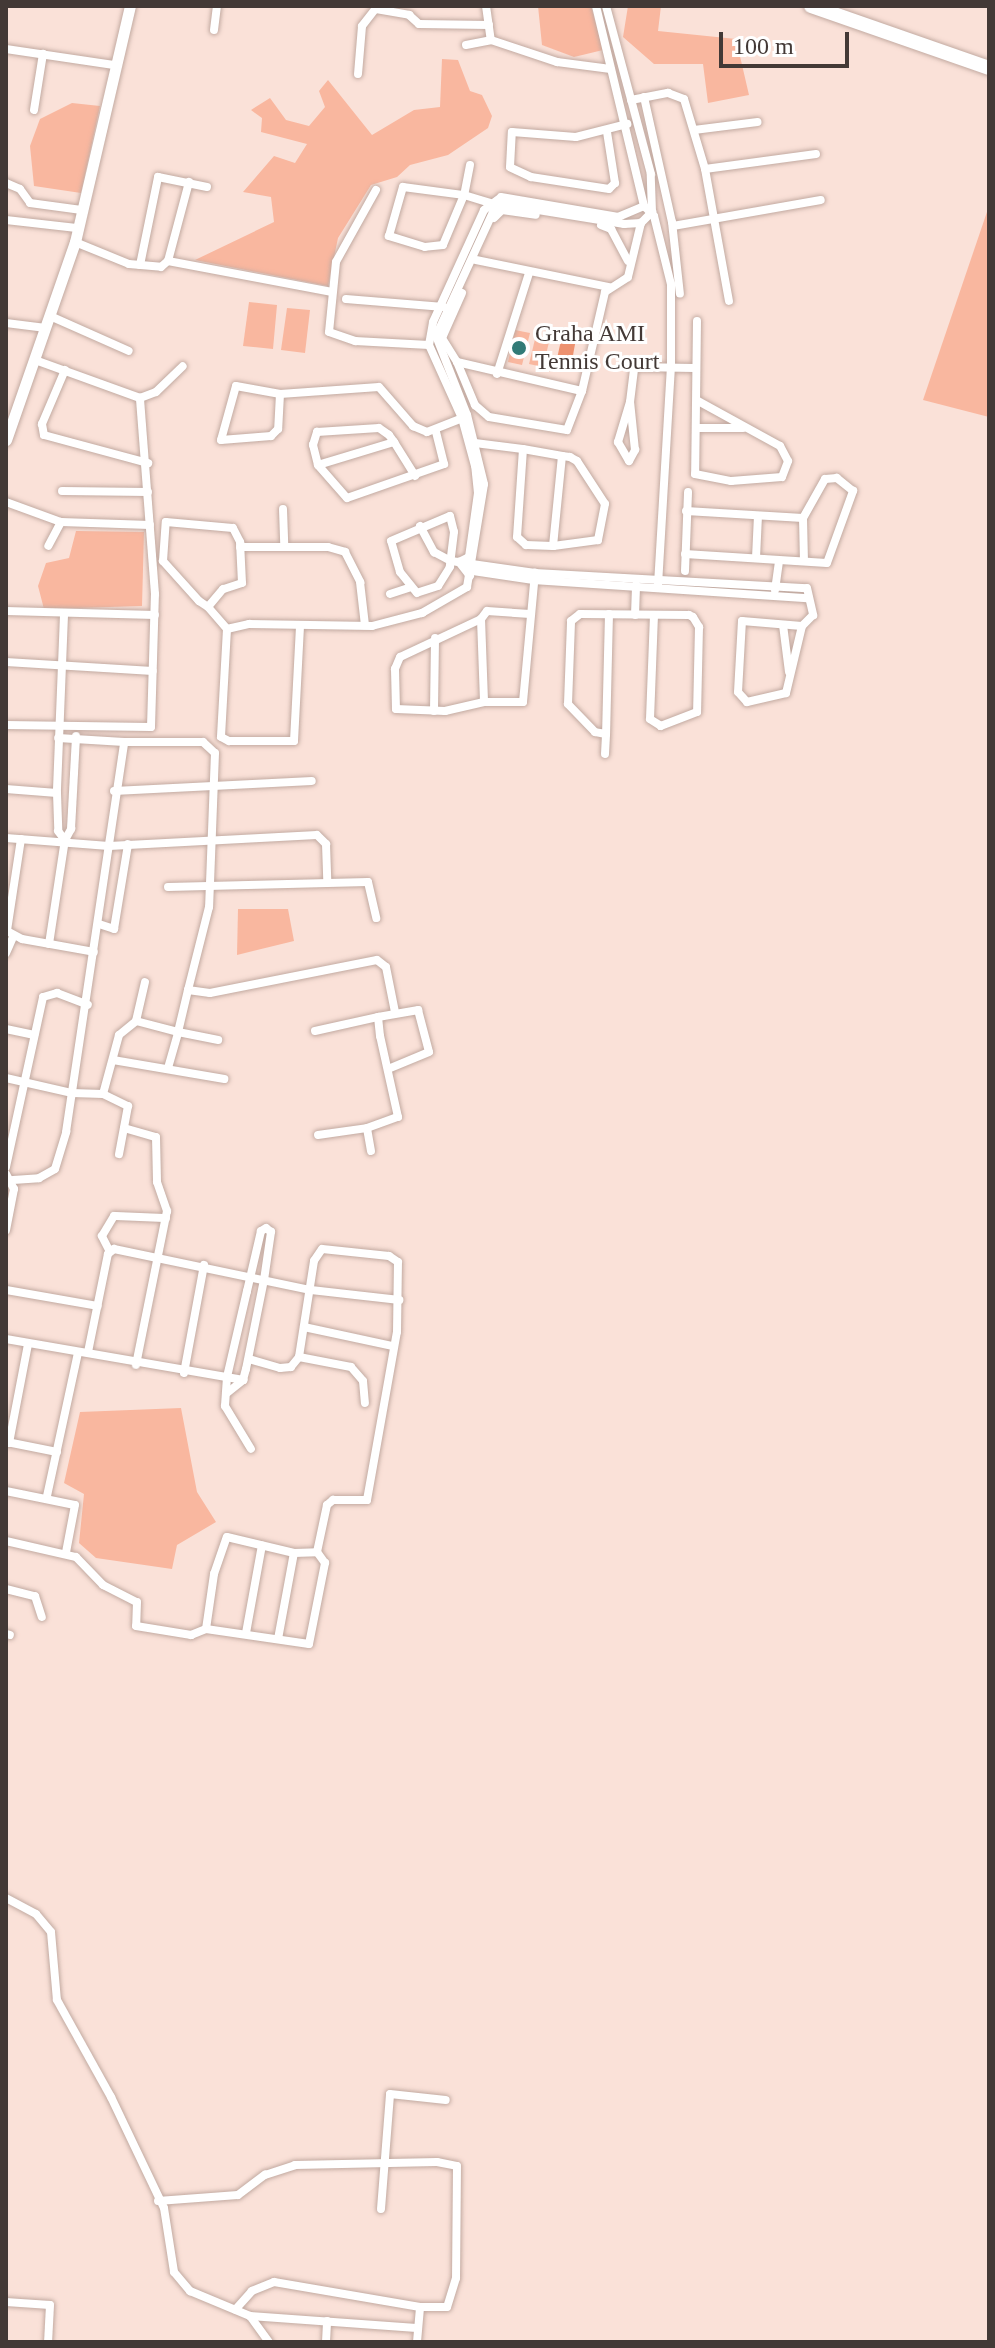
<!DOCTYPE html>
<html>
<head>
<meta charset="utf-8">
<style>
  body { margin:0 }
  #map { position:relative; width:995px; height:2348px; overflow:hidden; background:#fae1d8; font-family:"Times New Roman",serif }
  div>[style] { position:absolute }
  [style*='--x'] { left:calc(var(--x)*1px); top:calc(var(--y)*1px); width:calc(var(--w)*1px); rotate:calc(var(--a)*1deg) }
  .green>* { inset:0; background:#f9b79f }
  .water>* { inset:0; background:#ed916f }
  .roads { filter:drop-shadow(0 0 2px #c2aaa1) drop-shadow(0 0 2px #c2aaa1) }
  .street>* { height:8px; margin:-4px; padding:0 4px; transform-origin:4px; border-radius:4px; background:#fff }
  .secondary>* { height:11px; margin:-5.5px; padding:0 5.5px; transform-origin:5.5px; border-radius:5.5px; background:#fff }
  .highway>* { height:14px; margin:-7px; padding:0 7px; transform-origin:7px; border-radius:7px; background:#fff }
  .dots>* { width:22px; height:22px; translate:-50% -50%; box-sizing:border-box; border:4px solid #fff; border-radius:50% }
  span { translate:-50% -50%; white-space:nowrap; text-align:center; line-height:1.15; -webkit-text-stroke:6px #fff; paint-order:stroke }
  .poi-label { font-size:24px; color:#433936 }
  .left { translate:0 -50%; text-align:left }
  .frame { position:absolute; inset:0; border:8px solid #433936; pointer-events:none }
  .scale { position:absolute; left:719px; top:32px; width:130px; height:36px; box-sizing:border-box; border:4px solid #433936; border-top:0; padding-left:10px; font-size:24px; line-height:28px; white-space:nowrap; color:#433936; -webkit-text-stroke:6px #fff; paint-order:stroke }
</style>
</head>
<body>
<div id="map">
  <div class="green">
    <div style="clip-path:polygon(538px 6px,591px 6px,603px 50px,574px 57px,542px 45px)"></div>
    <div style="clip-path:polygon(628px 6px,661px 6px,658px 31px,736px 39px,749px 95px,708px 103px,703px 64px,654px 64px,623px 37px)"></div>
    <div style="clip-path:polygon(442px 59px,458px 60px,470px 91px,482px 95px,492px 116px,488px 128px,448px 155px,410px 165px,397px 177px,371px 185px,338px 238px,328px 286px,195px 260px,274px 222px,271px 197px,243px 192px,274px 156px,295px 163px,307px 144px,261px 132px,262px 118px,251px 110px,270px 98px,286px 120px,309px 126px,325px 107px,319px 91px,328px 80px,372px 135px,414px 110px,440px 107px)"></div>
    <div style="clip-path:polygon(72px 103px,100px 106px,81px 193px,34px 186px,30px 146px,40px 119px)"></div>
    <div style="clip-path:polygon(989px 206px,989px 417px,923px 400px)"></div>
    <div style="clip-path:polygon(249px 302px,277px 305px,273px 349px,243px 346px)"></div>
    <div style="clip-path:polygon(287px 308px,310px 310px,305px 353px,281px 350px)"></div>
    <div style="clip-path:polygon(515px 330px,530px 333px,522px 365px,508px 362px)"></div>
    <div style="clip-path:polygon(536px 335px,550px 338px,543px 367px,529px 364px)"></div>
    <div style="clip-path:polygon(76px 531px,144px 532px,142px 606px,44px 609px,38px 586px,46px 563px,69px 558px)"></div>
    <div style="clip-path:polygon(238px 909px,288px 909px,294px 941px,237px 955px)"></div>
    <div style="clip-path:polygon(181px 1408px,197px 1492px,216px 1522px,177px 1545px,172px 1569px,96px 1558px,79px 1543px,84px 1494px,64px 1483px,80px 1412px)"></div>
  </div>
  <div class="water">
    <div style="clip-path:polygon(562px 336px,576px 339px,571px 366px,556px 363px)"></div>
  </div>
  <div class="roads">
    <div class="street">
      <div style="--x:486;--y:6;--w:34;--a:82"></div>
      <div style="--x:596;--y:6;--w:206;--a:76.5"></div>
      <div style="--x:644;--y:206;--w:14;--a:45"></div>
      <div style="--x:654;--y:216;--w:70;--a:76"></div>
      <div style="--x:671;--y:284;--w:82;--a:90"></div>
      <div style="--x:671;--y:366;--w:221;--a:93.4"></div>
      <div style="--x:376;--y:9;--w:34;--a:10"></div>
      <div style="--x:409;--y:15;--w:13;--a:42"></div>
      <div style="--x:419;--y:24;--w:70;--a:0.8"></div>
      <div style="--x:214;--y:30;--w:24;--a:-83"></div>
      <div style="--x:466;--y:45;--w:25;--a:-11"></div>
      <div style="--x:491;--y:40;--w:70;--a:18.4"></div>
      <div style="--x:557;--y:62;--w:54;--a:7.4"></div>
      <div style="--x:6;--y:49;--w:109;--a:8.4"></div>
      <div style="--x:358;--y:74;--w:48;--a:-85.2"></div>
      <div style="--x:362;--y:26;--w:24;--a:-52"></div>
      <div style="--x:644;--y:97;--w:128;--a:77.4"></div>
      <div style="--x:672;--y:222;--w:72;--a:83.7"></div>
      <div style="--x:631;--y:100;--w:38;--a:-11"></div>
      <div style="--x:668;--y:93;--w:17;--a:21"></div>
      <div style="--x:684;--y:99;--w:73;--a:73.3"></div>
      <div style="--x:705;--y:169;--w:134;--a:79.7"></div>
      <div style="--x:34;--y:110;--w:57;--a:-80.9"></div>
      <div style="--x:694;--y:130;--w:64;--a:-7.1"></div>
      <div style="--x:607;--y:132;--w:52;--a:81.1"></div>
      <div style="--x:615;--y:183;--w:8;--a:135"></div>
      <div style="--x:609;--y:189;--w:79;--a:-171.3"></div>
      <div style="--x:531;--y:177;--w:23;--a:-155"></div>
      <div style="--x:510;--y:167;--w:35;--a:-87"></div>
      <div style="--x:512;--y:132;--w:64;--a:4.5"></div>
      <div style="--x:576;--y:137;--w:53;--a:-14.3"></div>
      <div style="--x:470;--y:165;--w:31;--a:101"></div>
      <div style="--x:464;--y:195;--w:54;--a:112.8"></div>
      <div style="--x:443;--y:245;--w:18;--a:174"></div>
      <div style="--x:425;--y:247;--w:38;--a:-163"></div>
      <div style="--x:389;--y:236;--w:51;--a:-74.1"></div>
      <div style="--x:403;--y:187;--w:62;--a:7.5"></div>
      <div style="--x:464;--y:195;--w:28;--a:17"></div>
      <div style="--x:705;--y:169;--w:112;--a:-7.7"></div>
      <div style="--x:6;--y:183;--w:15;--a:23"></div>
      <div style="--x:20;--y:189;--w:17;--a:54"></div>
      <div style="--x:30;--y:203;--w:52;--a:7.7"></div>
      <div style="--x:376;--y:190;--w:82;--a:119.1"></div>
      <div style="--x:336;--y:262;--w:70;--a:95.7"></div>
      <div style="--x:329;--y:332;--w:28;--a:19"></div>
      <div style="--x:355;--y:341;--w:74;--a:3.1"></div>
      <div style="--x:494;--y:218;--w:11;--a:-45"></div>
      <div style="--x:502;--y:210;--w:34;--a:8"></div>
      <div style="--x:6;--y:220;--w:71;--a:6.4"></div>
      <div style="--x:601;--y:225;--w:11;--a:22"></div>
      <div style="--x:611;--y:229;--w:36;--a:62"></div>
      <div style="--x:673;--y:226;--w:150;--a:-10"></div>
      <div style="--x:75;--y:242;--w:58;--a:22.2"></div>
      <div style="--x:129;--y:264;--w:32;--a:5"></div>
      <div style="--x:161;--y:267;--w:9;--a:-41"></div>
      <div style="--x:168;--y:261;--w:82;--a:-75.1"></div>
      <div style="--x:476;--y:260;--w:136;--a:11.5"></div>
      <div style="--x:168;--y:261;--w:167;--a:10.7"></div>
      <div style="--x:140;--y:265;--w:90;--a:-78.4"></div>
      <div style="--x:158;--y:177;--w:50;--a:11.5"></div>
      <div style="--x:462;--y:293;--w:49;--a:114"></div>
      <div style="--x:442;--y:338;--w:28;--a:58"></div>
      <div style="--x:457;--y:362;--w:128;--a:13.1"></div>
      <div style="--x:582;--y:391;--w:102;--a:-76.9"></div>
      <div style="--x:605;--y:292;--w:27;--a:-33"></div>
      <div style="--x:628;--y:277;--w:56;--a:-76.5"></div>
      <div style="--x:346;--y:299;--w:98;--a:4.7"></div>
      <div style="--x:50;--y:316;--w:86;--a:23.9"></div>
      <div style="--x:697;--y:321;--w:153;--a:90.7"></div>
      <div style="--x:695;--y:474;--w:37;--a:11"></div>
      <div style="--x:731;--y:481;--w:51;--a:-4.5"></div>
      <div style="--x:782;--y:477;--w:17;--a:-69"></div>
      <div style="--x:788;--y:461;--w:17;--a:-118"></div>
      <div style="--x:780;--y:446;--w:94;--a:-151.2"></div>
      <div style="--x:6;--y:323;--w:40;--a:7.1"></div>
      <div style="--x:35;--y:360;--w:112;--a:19.9"></div>
      <div style="--x:140;--y:398;--w:17;--a:-21"></div>
      <div style="--x:156;--y:392;--w:37;--a:-44"></div>
      <div style="--x:457;--y:362;--w:47;--a:67.3"></div>
      <div style="--x:475;--y:405;--w:18;--a:41"></div>
      <div style="--x:489;--y:417;--w:79;--a:9.5"></div>
      <div style="--x:567;--y:430;--w:42;--a:-69"></div>
      <div style="--x:65;--y:370;--w:59;--a:113.1"></div>
      <div style="--x:42;--y:424;--w:11;--a:80"></div>
      <div style="--x:44;--y:435;--w:108;--a:15.1"></div>
      <div style="--x:497;--y:374;--w:106;--a:-72.4"></div>
      <div style="--x:280;--y:394;--w:35;--a:93"></div>
      <div style="--x:278;--y:429;--w:10;--a:135"></div>
      <div style="--x:271;--y:436;--w:50;--a:175.4"></div>
      <div style="--x:221;--y:440;--w:56;--a:-74.5"></div>
      <div style="--x:236;--y:386;--w:45;--a:10.3"></div>
      <div style="--x:280;--y:394;--w:99;--a:-4"></div>
      <div style="--x:379;--y:387;--w:52;--a:48.9"></div>
      <div style="--x:413;--y:426;--w:15;--a:23"></div>
      <div style="--x:427;--y:432;--w:41;--a:-21.5"></div>
      <div style="--x:630;--y:402;--w:42;--a:106.7"></div>
      <div style="--x:618;--y:442;--w:22;--a:60"></div>
      <div style="--x:629;--y:461;--w:13;--a:-61"></div>
      <div style="--x:635;--y:450;--w:48;--a:-95.9"></div>
      <div style="--x:630;--y:402;--w:35;--a:-83"></div>
      <div style="--x:634;--y:367;--w:60;--a:1"></div>
      <div style="--x:696;--y:428;--w:47;--a:0"></div>
      <div style="--x:394;--y:442;--w:79;--a:163.2"></div>
      <div style="--x:318;--y:465;--w:21;--a:-104"></div>
      <div style="--x:313;--y:445;--w:14;--a:-73"></div>
      <div style="--x:317;--y:432;--w:62;--a:-3.7"></div>
      <div style="--x:379;--y:428;--w:12;--a:35"></div>
      <div style="--x:389;--y:435;--w:9;--a:54"></div>
      <div style="--x:394;--y:442;--w:40;--a:58"></div>
      <div style="--x:475;--y:443;--w:48;--a:7.1"></div>
      <div style="--x:523;--y:449;--w:40;--a:10"></div>
      <div style="--x:562;--y:456;--w:8;--a:7"></div>
      <div style="--x:570;--y:457;--w:8;--a:30"></div>
      <div style="--x:577;--y:461;--w:51;--a:56.9"></div>
      <div style="--x:605;--y:504;--w:37;--a:101"></div>
      <div style="--x:598;--y:540;--w:45;--a:172.4"></div>
      <div style="--x:553;--y:546;--w:27;--a:-178"></div>
      <div style="--x:526;--y:545;--w:12;--a:-138"></div>
      <div style="--x:517;--y:537;--w:88;--a:-86.1"></div>
      <div style="--x:318;--y:465;--w:44;--a:48.7"></div>
      <div style="--x:347;--y:498;--w:103;--a:-19.3"></div>
      <div style="--x:444;--y:464;--w:33;--a:-104"></div>
      <div style="--x:62;--y:491;--w:86;--a:0.7"></div>
      <div style="--x:6;--y:502;--w:59;--a:20"></div>
      <div style="--x:61;--y:522;--w:27;--a:118"></div>
      <div style="--x:283;--y:509;--w:38;--a:88"></div>
      <div style="--x:686;--y:511;--w:117;--a:3.4"></div>
      <div style="--x:450;--y:516;--w:16;--a:76"></div>
      <div style="--x:454;--y:532;--w:35;--a:97"></div>
      <div style="--x:450;--y:567;--w:22;--a:122"></div>
      <div style="--x:438;--y:586;--w:22;--a:162"></div>
      <div style="--x:417;--y:593;--w:27;--a:-129"></div>
      <div style="--x:400;--y:572;--w:32;--a:-106"></div>
      <div style="--x:391;--y:541;--w:64;--a:-23"></div>
      <div style="--x:61;--y:522;--w:89;--a:1.9"></div>
      <div style="--x:166;--y:522;--w:67;--a:5.1"></div>
      <div style="--x:233;--y:528;--w:16;--a:63"></div>
      <div style="--x:240;--y:542;--w:41;--a:87.2"></div>
      <div style="--x:242;--y:583;--w:20;--a:162"></div>
      <div style="--x:223;--y:589;--w:23;--a:130"></div>
      <div style="--x:208;--y:607;--w:11;--a:-146"></div>
      <div style="--x:199;--y:601;--w:54;--a:-132"></div>
      <div style="--x:163;--y:561;--w:39;--a:-86"></div>
      <div style="--x:420;--y:526;--w:30;--a:62"></div>
      <div style="--x:434;--y:552;--w:19;--a:28"></div>
      <div style="--x:451;--y:561;--w:85;--a:8.1"></div>
      <div style="--x:535;--y:573;--w:272;--a:3.2"></div>
      <div style="--x:807;--y:588;--w:28;--a:77"></div>
      <div style="--x:813;--y:615;--w:16;--a:135"></div>
      <div style="--x:802;--y:626;--w:69;--a:103.4"></div>
      <div style="--x:786;--y:693;--w:40;--a:167"></div>
      <div style="--x:747;--y:702;--w:13;--a:-132"></div>
      <div style="--x:738;--y:692;--w:71;--a:-86.8"></div>
      <div style="--x:742;--y:621;--w:60;--a:4.8"></div>
      <div style="--x:553;--y:546;--w:90;--a:-84.3"></div>
      <div style="--x:240;--y:547;--w:88;--a:0"></div>
      <div style="--x:328;--y:547;--w:18;--a:16"></div>
      <div style="--x:345;--y:552;--w:34;--a:63"></div>
      <div style="--x:360;--y:582;--w:43;--a:83.4"></div>
      <div style="--x:685;--y:554;--w:142;--a:3.6"></div>
      <div style="--x:827;--y:563;--w:77;--a:-70.1"></div>
      <div style="--x:853;--y:491;--w:21;--a:-141"></div>
      <div style="--x:837;--y:478;--w:12;--a:175"></div>
      <div style="--x:825;--y:479;--w:45;--a:119.4"></div>
      <div style="--x:803;--y:518;--w:43;--a:88.7"></div>
      <div style="--x:756;--y:558;--w:42;--a:-87.3"></div>
      <div style="--x:473;--y:571;--w:61;--a:8.5"></div>
      <div style="--x:533;--y:580;--w:275;--a:3.8"></div>
      <div style="--x:685;--y:571;--w:79;--a:-87.8"></div>
      <div style="--x:470;--y:576;--w:18;--a:-128"></div>
      <div style="--x:459;--y:562;--w:11;--a:-27"></div>
      <div style="--x:469;--y:557;--w:65;--a:-82"></div>
      <div style="--x:478;--y:493;--w:27;--a:-96"></div>
      <div style="--x:475;--y:466;--w:50;--a:-105.2"></div>
      <div style="--x:462;--y:418;--w:80;--a:-114.3"></div>
      <div style="--x:429;--y:345;--w:23;--a:-80"></div>
      <div style="--x:433;--y:322;--w:123;--a:-65.5"></div>
      <div style="--x:484;--y:210;--w:21;--a:-37"></div>
      <div style="--x:501;--y:197;--w:119;--a:9.7"></div>
      <div style="--x:618;--y:217;--w:28;--a:-23"></div>
      <div style="--x:775;--y:590;--w:28;--a:-82"></div>
      <div style="--x:390;--y:594;--w:20;--a:-18"></div>
      <div style="--x:208;--y:607;--w:29;--a:49"></div>
      <div style="--x:227;--y:629;--w:23;--a:-13"></div>
      <div style="--x:249;--y:624;--w:123;--a:0.9"></div>
      <div style="--x:372;--y:626;--w:52;--a:-14.6"></div>
      <div style="--x:422;--y:613;--w:52;--a:-30"></div>
      <div style="--x:467;--y:587;--w:104;--a:-80.6"></div>
      <div style="--x:484;--y:484;--w:71;--a:-103.8"></div>
      <div style="--x:467;--y:415;--w:85;--a:-111.4"></div>
      <div style="--x:436;--y:336;--w:139;--a:-65.3"></div>
      <div style="--x:494;--y:210;--w:9;--a:-41"></div>
      <div style="--x:501;--y:204;--w:125;--a:9.2"></div>
      <div style="--x:624;--y:224;--w:17;--a:-3"></div>
      <div style="--x:641;--y:223;--w:16;--a:-45"></div>
      <div style="--x:652;--y:212;--w:38;--a:-92"></div>
      <div style="--x:651;--y:174;--w:174;--a:-105"></div>
      <div style="--x:6;--y:611;--w:149;--a:1.5"></div>
      <div style="--x:530;--y:614;--w:43;--a:-176"></div>
      <div style="--x:487;--y:611;--w:10;--a:127"></div>
      <div style="--x:481;--y:619;--w:89;--a:154.9"></div>
      <div style="--x:400;--y:657;--w:13;--a:113"></div>
      <div style="--x:395;--y:669;--w:40;--a:88.6"></div>
      <div style="--x:396;--y:709;--w:49;--a:2.3"></div>
      <div style="--x:445;--y:711;--w:40;--a:-13"></div>
      <div style="--x:484;--y:702;--w:39;--a:0"></div>
      <div style="--x:523;--y:702;--w:130;--a:-84.7"></div>
      <div style="--x:609;--y:614;--w:120;--a:91.4"></div>
      <div style="--x:606;--y:734;--w:11;--a:-170"></div>
      <div style="--x:595;--y:732;--w:39;--a:-134"></div>
      <div style="--x:568;--y:704;--w:83;--a:-87.9"></div>
      <div style="--x:571;--y:621;--w:11;--a:-38"></div>
      <div style="--x:580;--y:614;--w:109;--a:0.5"></div>
      <div style="--x:689;--y:615;--w:4;--a:27"></div>
      <div style="--x:693;--y:617;--w:12;--a:59"></div>
      <div style="--x:699;--y:627;--w:85;--a:91.3"></div>
      <div style="--x:697;--y:712;--w:39;--a:159"></div>
      <div style="--x:661;--y:726;--w:13;--a:-148"></div>
      <div style="--x:650;--y:719;--w:104;--a:-87.8"></div>
      <div style="--x:64;--y:615;--w:178;--a:92.3"></div>
      <div style="--x:57;--y:793;--w:38;--a:88"></div>
      <div style="--x:58;--y:831;--w:11;--a:52"></div>
      <div style="--x:635;--y:615;--w:30;--a:-88"></div>
      <div style="--x:481;--y:619;--w:83;--a:87.9"></div>
      <div style="--x:783;--y:625;--w:47;--a:82.7"></div>
      <div style="--x:227;--y:629;--w:108;--a:93.2"></div>
      <div style="--x:221;--y:737;--w:9;--a:27"></div>
      <div style="--x:229;--y:741;--w:65;--a:0"></div>
      <div style="--x:294;--y:741;--w:116;--a:-87"></div>
      <div style="--x:6;--y:662;--w:147;--a:3.5"></div>
      <div style="--x:434;--y:711;--w:73;--a:-89.2"></div>
      <div style="--x:6;--y:725;--w:145;--a:0.8"></div>
      <div style="--x:151;--y:727;--w:133;--a:-88.3"></div>
      <div style="--x:155;--y:594;--w:197;--a:-94.4"></div>
      <div style="--x:124;--y:742;--w:79;--a:0"></div>
      <div style="--x:203;--y:742;--w:16;--a:43"></div>
      <div style="--x:215;--y:753;--w:154;--a:92.2"></div>
      <div style="--x:209;--y:907;--w:86;--a:104.2"></div>
      <div style="--x:605;--y:754;--w:20;--a:-87"></div>
      <div style="--x:6;--y:789;--w:51;--a:4.5"></div>
      <div style="--x:114;--y:791;--w:198;--a:-2.9"></div>
      <div style="--x:6;--y:838;--w:103;--a:4.4"></div>
      <div style="--x:109;--y:846;--w:208;--a:-3"></div>
      <div style="--x:317;--y:835;--w:13;--a:45"></div>
      <div style="--x:326;--y:844;--w:38;--a:88"></div>
      <div style="--x:21;--y:839;--w:93;--a:98.7"></div>
      <div style="--x:7;--y:931;--w:17;--a:28"></div>
      <div style="--x:22;--y:939;--w:73;--a:10.2"></div>
      <div style="--x:168;--y:887;--w:200;--a:-1.4"></div>
      <div style="--x:368;--y:882;--w:37;--a:77"></div>
      <div style="--x:99;--y:924;--w:16;--a:18"></div>
      <div style="--x:114;--y:929;--w:86;--a:-80.6"></div>
      <div style="--x:49;--y:944;--w:105;--a:-81.3"></div>
      <div style="--x:65;--y:840;--w:13;--a:-61"></div>
      <div style="--x:71;--y:829;--w:93;--a:-86.9"></div>
      <div style="--x:6;--y:953;--w:17;--a:-66"></div>
      <div style="--x:136;--y:1021;--w:40;--a:-77"></div>
      <div style="--x:6;--y:1029;--w:29;--a:12"></div>
      <div style="--x:315;--y:1031;--w:65;--a:-12.5"></div>
      <div style="--x:113;--y:1060;--w:113;--a:9.7"></div>
      <div style="--x:168;--y:1068;--w:37;--a:-74"></div>
      <div style="--x:178;--y:1032;--w:41;--a:11.3"></div>
      <div style="--x:6;--y:1078;--w:68;--a:12.8"></div>
      <div style="--x:72;--y:1093;--w:31;--a:2"></div>
      <div style="--x:103;--y:1094;--w:61;--a:-74.8"></div>
      <div style="--x:119;--y:1035;--w:22;--a:-39"></div>
      <div style="--x:136;--y:1021;--w:43;--a:14.7"></div>
      <div style="--x:178;--y:1032;--w:43;--a:-76.6"></div>
      <div style="--x:188;--y:990;--w:22;--a:8"></div>
      <div style="--x:210;--y:993;--w:170;--a:-11.2"></div>
      <div style="--x:377;--y:960;--w:11;--a:38"></div>
      <div style="--x:386;--y:967;--w:46;--a:78.7"></div>
      <div style="--x:103;--y:1094;--w:28;--a:26"></div>
      <div style="--x:128;--y:1106;--w:49;--a:100.6"></div>
      <div style="--x:124;--y:1128;--w:33;--a:16"></div>
      <div style="--x:156;--y:1137;--w:45;--a:88.7"></div>
      <div style="--x:157;--y:1182;--w:31;--a:71"></div>
      <div style="--x:167;--y:1211;--w:157;--a:101.4"></div>
      <div style="--x:318;--y:1135;--w:49;--a:-8.1"></div>
      <div style="--x:371;--y:1151;--w:23;--a:-100"></div>
      <div style="--x:367;--y:1128;--w:33;--a:-20"></div>
      <div style="--x:398;--y:1117;--w:83;--a:-102.5"></div>
      <div style="--x:380;--y:1036;--w:19;--a:-96"></div>
      <div style="--x:378;--y:1017;--w:41;--a:-9.9"></div>
      <div style="--x:418;--y:1010;--w:43;--a:75.3"></div>
      <div style="--x:429;--y:1052;--w:44;--a:157.5"></div>
      <div style="--x:6;--y:1167;--w:174;--a:-77.7"></div>
      <div style="--x:43;--y:997;--w:15;--a:-16"></div>
      <div style="--x:57;--y:993;--w:33;--a:21"></div>
      <div style="--x:6;--y:1174;--w:17;--a:62"></div>
      <div style="--x:14;--y:1189;--w:42;--a:101"></div>
      <div style="--x:13;--y:1180;--w:26;--a:-4"></div>
      <div style="--x:39;--y:1178;--w:18;--a:-29"></div>
      <div style="--x:55;--y:1169;--w:39;--a:-73"></div>
      <div style="--x:66;--y:1132;--w:394;--a:-81.5"></div>
      <div style="--x:124;--y:742;--w:66;--a:-176.5"></div>
      <div style="--x:109;--y:1250;--w:16;--a:-117"></div>
      <div style="--x:102;--y:1236;--w:23;--a:-59"></div>
      <div style="--x:114;--y:1216;--w:52;--a:2.2"></div>
      <div style="--x:6;--y:1290;--w:93;--a:9.9"></div>
      <div style="--x:304;--y:1327;--w:91;--a:12.1"></div>
      <div style="--x:6;--y:1339;--w:241;--a:9.8"></div>
      <div style="--x:88;--y:1352;--w:100;--a:-78.5"></div>
      <div style="--x:108;--y:1254;--w:8;--a:-40"></div>
      <div style="--x:114;--y:1249;--w:201;--a:11.8"></div>
      <div style="--x:311;--y:1290;--w:89;--a:6.5"></div>
      <div style="--x:299;--y:1357;--w:53;--a:10.9"></div>
      <div style="--x:351;--y:1367;--w:18;--a:49"></div>
      <div style="--x:363;--y:1381;--w:22;--a:85"></div>
      <div style="--x:184;--y:1373;--w:110;--a:-79.5"></div>
      <div style="--x:227;--y:1393;--w:21;--a:-39"></div>
      <div style="--x:243;--y:1380;--w:11;--a:-75"></div>
      <div style="--x:246;--y:1369;--w:91;--a:-78.6"></div>
      <div style="--x:264;--y:1280;--w:49;--a:-81.7"></div>
      <div style="--x:271;--y:1232;--w:6;--a:-141"></div>
      <div style="--x:266;--y:1228;--w:6;--a:149"></div>
      <div style="--x:261;--y:1231;--w:62;--a:103.1"></div>
      <div style="--x:247;--y:1291;--w:88;--a:103.1"></div>
      <div style="--x:227;--y:1377;--w:29;--a:94"></div>
      <div style="--x:225;--y:1406;--w:50;--a:58.8"></div>
      <div style="--x:7;--y:1442;--w:51;--a:11.3"></div>
      <div style="--x:9;--y:1443;--w:101;--a:-79.1"></div>
      <div style="--x:6;--y:1491;--w:70;--a:11.5"></div>
      <div style="--x:75;--y:1505;--w:48;--a:100.8"></div>
      <div style="--x:47;--y:1496;--w:146;--a:-77.8"></div>
      <div style="--x:6;--y:1541;--w:72;--a:12.9"></div>
      <div style="--x:76;--y:1557;--w:39;--a:46"></div>
      <div style="--x:103;--y:1585;--w:38;--a:27"></div>
      <div style="--x:137;--y:1602;--w:24;--a:92"></div>
      <div style="--x:136;--y:1626;--w:56;--a:9.3"></div>
      <div style="--x:191;--y:1635;--w:16;--a:-22"></div>
      <div style="--x:206;--y:1629;--w:104;--a:8.3"></div>
      <div style="--x:309;--y:1644;--w:83;--a:-78.8"></div>
      <div style="--x:325;--y:1563;--w:14;--a:-126"></div>
      <div style="--x:317;--y:1552;--w:48;--a:-78"></div>
      <div style="--x:327;--y:1505;--w:8;--a:-40"></div>
      <div style="--x:333;--y:1500;--w:34;--a:0"></div>
      <div style="--x:367;--y:1500;--w:171;--a:-79.9"></div>
      <div style="--x:397;--y:1332;--w:70;--a:-89.2"></div>
      <div style="--x:398;--y:1262;--w:11;--a:-146"></div>
      <div style="--x:389;--y:1256;--w:67;--a:-174"></div>
      <div style="--x:322;--y:1249;--w:14;--a:124"></div>
      <div style="--x:314;--y:1261;--w:97;--a:98.9"></div>
      <div style="--x:299;--y:1357;--w:13;--a:129"></div>
      <div style="--x:291;--y:1367;--w:11;--a:175"></div>
      <div style="--x:280;--y:1368;--w:32;--a:-164"></div>
      <div style="--x:6;--y:1589;--w:30;--a:14"></div>
      <div style="--x:35;--y:1596;--w:22;--a:72"></div>
      <div style="--x:206;--y:1629;--w:56;--a:-81.7"></div>
      <div style="--x:214;--y:1574;--w:39;--a:-71"></div>
      <div style="--x:227;--y:1537;--w:69;--a:13.4"></div>
      <div style="--x:294;--y:1553;--w:23;--a:-2"></div>
      <div style="--x:246;--y:1633;--w:89;--a:-79.7"></div>
      <div style="--x:6;--y:1634;--w:4;--a:14"></div>
      <div style="--x:278;--y:1639;--w:87;--a:-79.5"></div>
      <div style="--x:6;--y:1898;--w:34;--a:28"></div>
      <div style="--x:36;--y:1914;--w:23;--a:50"></div>
      <div style="--x:51;--y:1932;--w:68;--a:85"></div>
      <div style="--x:57;--y:2000;--w:111;--a:60.9"></div>
      <div style="--x:111;--y:2097;--w:123;--a:64.5"></div>
      <div style="--x:164;--y:2208;--w:65;--a:81.1"></div>
      <div style="--x:174;--y:2272;--w:25;--a:50"></div>
      <div style="--x:190;--y:2291;--w:65;--a:22.6"></div>
      <div style="--x:250;--y:2316;--w:32;--a:54"></div>
      <div style="--x:158;--y:2201;--w:80;--a:-4.3"></div>
      <div style="--x:238;--y:2195;--w:34;--a:-37"></div>
      <div style="--x:265;--y:2175;--w:32;--a:-18"></div>
      <div style="--x:295;--y:2165;--w:142;--a:-1.2"></div>
      <div style="--x:437;--y:2162;--w:20;--a:11"></div>
      <div style="--x:457;--y:2166;--w:112;--a:90.5"></div>
      <div style="--x:456;--y:2278;--w:30;--a:107"></div>
      <div style="--x:447;--y:2307;--w:27;--a:180"></div>
      <div style="--x:420;--y:2307;--w:148;--a:-170.3"></div>
      <div style="--x:274;--y:2282;--w:24;--a:158"></div>
      <div style="--x:252;--y:2291;--w:25;--a:132"></div>
      <div style="--x:381;--y:2209;--w:115;--a:-85.5"></div>
      <div style="--x:390;--y:2094;--w:56;--a:6.1"></div>
      <div style="--x:6;--y:2302;--w:44;--a:3.9"></div>
      <div style="--x:50;--y:2305;--w:37;--a:93"></div>
      <div style="--x:250;--y:2316;--w:167;--a:4.1"></div>
      <div style="--x:326;--y:2342;--w:21;--a:-87"></div>
      <div style="--x:417;--y:2342;--w:35;--a:-85"></div>
    </div>
    <div class="secondary">
      <div style="--x:6;--y:440;--w:210;--a:-70.8"></div>
      <div style="--x:75;--y:242;--w:242;--a:-76.9"></div>
    </div>
    <div class="highway">
      <div style="--x:811;--y:6;--w:188;--a:19.2"></div>
    </div>
  </div>
  <div class="dots">
    <div style="left:519px;top:348px;background:#327b77"></div>
  </div>
  <div class="poi-label">
    <span class="left" style="left:535px;top:348px">Graha AMI<br>Tennis Court</span>
  </div>
  <div class="frame"></div>
  <div class="scale">100 m</div>
</div>
</body>
</html>
